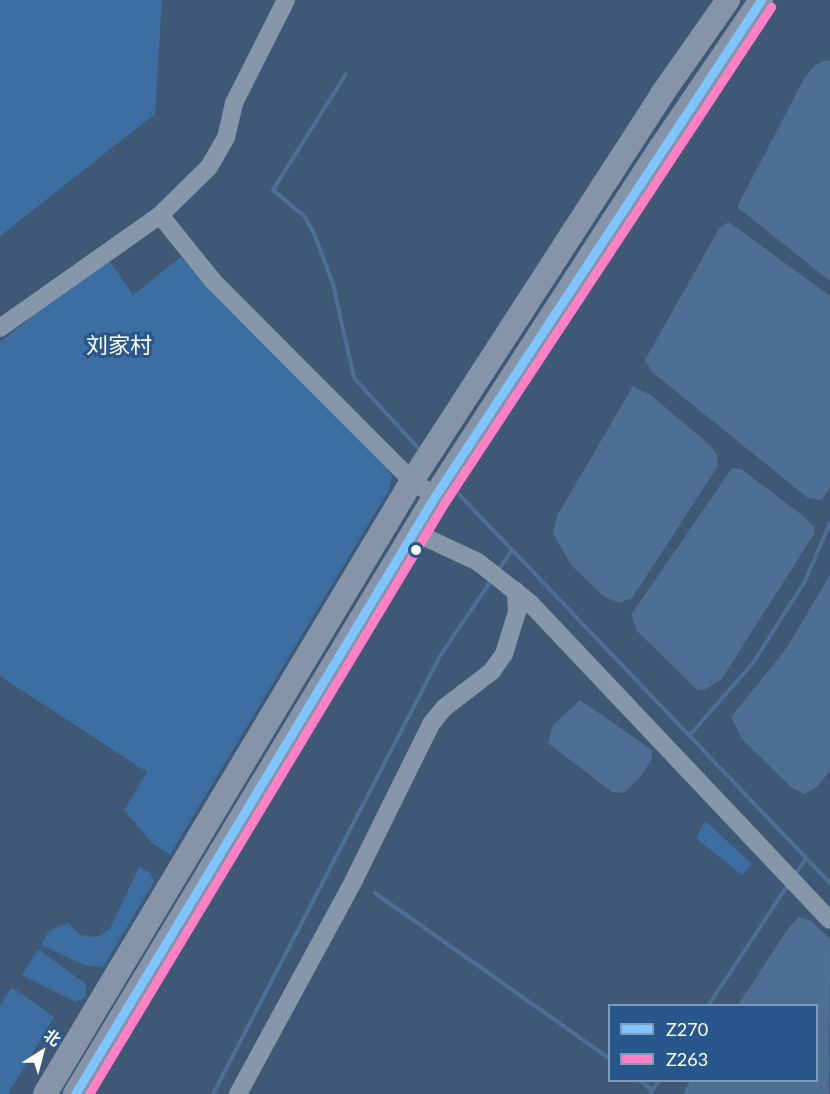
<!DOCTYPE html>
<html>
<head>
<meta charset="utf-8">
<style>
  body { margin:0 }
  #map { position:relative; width:830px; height:1094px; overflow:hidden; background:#3f5876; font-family:Lato,"Noto Sans SC",sans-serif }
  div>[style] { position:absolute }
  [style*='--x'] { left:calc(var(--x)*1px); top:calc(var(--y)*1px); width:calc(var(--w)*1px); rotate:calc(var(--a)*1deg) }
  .green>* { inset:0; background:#3c6ea1 }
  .water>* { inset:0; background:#4e6f93 }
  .stream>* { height:4px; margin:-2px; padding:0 2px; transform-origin:2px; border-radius:2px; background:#4e6f93 }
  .minor>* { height:18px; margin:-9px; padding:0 9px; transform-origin:9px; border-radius:9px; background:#8697a9 }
  .major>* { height:24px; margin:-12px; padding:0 12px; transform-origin:12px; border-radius:12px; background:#8594a9 }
  .bus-1>* { height:9px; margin:-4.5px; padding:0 4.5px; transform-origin:4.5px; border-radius:4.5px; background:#80c4ff }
  .bus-2>* { height:9px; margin:-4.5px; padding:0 4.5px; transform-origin:4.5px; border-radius:4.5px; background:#ff80c5 }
  .dots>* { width:16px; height:16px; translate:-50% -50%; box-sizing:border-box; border:3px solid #28578c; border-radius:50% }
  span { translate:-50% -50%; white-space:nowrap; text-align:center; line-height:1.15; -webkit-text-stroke:6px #28578c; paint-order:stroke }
  .quarter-label { font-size:22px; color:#fff }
  .legend { position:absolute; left:608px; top:1004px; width:210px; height:78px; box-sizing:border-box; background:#28578c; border:2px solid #7e9aba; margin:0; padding:8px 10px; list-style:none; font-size:18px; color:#fff }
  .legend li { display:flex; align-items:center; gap:12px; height:30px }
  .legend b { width:30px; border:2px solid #7e9aba }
  .north { position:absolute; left:12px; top:1022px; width:60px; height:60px; -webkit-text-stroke:4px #28578c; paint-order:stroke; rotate:36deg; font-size:16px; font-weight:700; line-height:24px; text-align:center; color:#fff }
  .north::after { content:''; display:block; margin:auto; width:21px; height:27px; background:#fff; clip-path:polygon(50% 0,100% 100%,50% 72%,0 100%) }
</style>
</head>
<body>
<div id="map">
  <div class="green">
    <div style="clip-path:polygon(0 0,162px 0,155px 114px,0 236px)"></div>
    <div style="clip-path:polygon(107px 257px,133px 295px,181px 257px,385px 464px,392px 477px,389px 490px,170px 855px,152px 843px,124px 810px,147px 772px,0 676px,0 342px)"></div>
    <div style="clip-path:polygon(705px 821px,752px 864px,742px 875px,696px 838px)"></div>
    <div style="clip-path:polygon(139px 867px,150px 873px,154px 882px,103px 967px,84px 965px,41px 945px,49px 931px,68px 923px,80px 935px,97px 937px,110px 929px)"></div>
    <div style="clip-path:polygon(38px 949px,86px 984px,86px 997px,75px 1002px,22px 975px)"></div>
    <div style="clip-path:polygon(12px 987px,54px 1017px,8px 1094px,0 1094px,0 1006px)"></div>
  </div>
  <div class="water">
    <div style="clip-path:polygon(826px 60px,830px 61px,830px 281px,737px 207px,805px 77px,815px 65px)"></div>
    <div style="clip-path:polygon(729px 222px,830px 296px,830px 488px,821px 500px,808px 498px,652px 372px,645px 360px,720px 227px)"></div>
    <div style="clip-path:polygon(633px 386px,652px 396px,710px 445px,717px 455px,718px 466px,632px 598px,619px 603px,603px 596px,571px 565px,553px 533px,557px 516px)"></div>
    <div style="clip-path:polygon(732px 468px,741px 469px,802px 515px,814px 527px,814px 534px,721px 680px,704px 690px,696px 689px,637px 631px,631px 615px)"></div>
    <div style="clip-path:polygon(830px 575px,830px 770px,817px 787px,804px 794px,792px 788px,742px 739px,731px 717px,786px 649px)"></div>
    <div style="clip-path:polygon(580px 700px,652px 750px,651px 760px,641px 776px,624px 793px,612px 792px,548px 743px,553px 725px)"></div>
    <div style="clip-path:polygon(799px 917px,811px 921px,830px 939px,829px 1094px,683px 1094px,690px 1081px,816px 1080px,816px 1006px,738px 1005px,790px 926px)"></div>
  </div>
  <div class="stream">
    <div style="--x:346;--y:74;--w:137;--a:122.2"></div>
    <div style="--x:273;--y:190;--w:40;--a:40"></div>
    <div style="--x:304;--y:216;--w:20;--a:60"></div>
    <div style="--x:314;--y:233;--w:54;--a:69.6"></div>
    <div style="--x:333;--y:284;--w:96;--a:77.4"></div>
    <div style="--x:354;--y:378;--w:99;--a:47.5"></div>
    <div style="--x:451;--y:486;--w:549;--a:46.33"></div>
    <div style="--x:497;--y:572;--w:25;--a:-56"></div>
    <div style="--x:689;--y:736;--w:97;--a:-48.8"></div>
    <div style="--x:753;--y:663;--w:97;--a:-57.6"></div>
    <div style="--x:805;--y:581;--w:63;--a:-66.7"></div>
    <div style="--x:795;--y:875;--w:20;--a:-57"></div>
    <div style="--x:375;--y:893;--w:288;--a:35.2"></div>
    <div style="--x:708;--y:1006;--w:147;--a:-56.6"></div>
    <div style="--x:639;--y:1080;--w:16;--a:38"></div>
    <div style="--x:213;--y:1094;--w:493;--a:-62.6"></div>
    <div style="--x:440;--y:656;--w:91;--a:-55.8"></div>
    <div style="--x:650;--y:1094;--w:17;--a:-57"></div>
  </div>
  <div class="minor">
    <div style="--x:160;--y:215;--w:85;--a:51.2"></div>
    <div style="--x:213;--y:281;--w:282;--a:45.1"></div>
    <div style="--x:412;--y:481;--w:27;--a:33"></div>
    <div style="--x:0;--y:328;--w:196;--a:-35.2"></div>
    <div style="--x:160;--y:215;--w:69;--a:-44.4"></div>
    <div style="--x:209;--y:167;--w:34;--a:-60"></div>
    <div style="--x:226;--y:138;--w:36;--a:-77"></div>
    <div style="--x:234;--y:103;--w:115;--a:-63.2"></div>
    <div style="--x:414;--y:532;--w:71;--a:25.1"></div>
    <div style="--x:478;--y:562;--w:66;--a:38.3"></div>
    <div style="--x:530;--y:603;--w:436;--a:46.6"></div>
    <div style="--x:238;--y:1094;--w:243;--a:-61.5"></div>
    <div style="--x:354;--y:880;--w:174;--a:-63.7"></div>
    <div style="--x:431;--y:724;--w:21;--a:-51"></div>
    <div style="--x:444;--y:708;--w:61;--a:-37.6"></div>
    <div style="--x:492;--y:671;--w:21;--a:-55"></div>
    <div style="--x:504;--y:654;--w:44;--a:-72.8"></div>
    <div style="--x:517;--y:612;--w:21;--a:-93"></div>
  </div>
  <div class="major">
    <div style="--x:45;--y:1094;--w:714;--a:-59.09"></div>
    <div style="--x:412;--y:481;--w:461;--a:-57.1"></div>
    <div style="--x:662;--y:94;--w:115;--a:-54.9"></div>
    <div style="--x:75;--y:1094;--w:698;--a:-58.95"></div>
    <div style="--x:435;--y:496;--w:416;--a:-57.1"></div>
    <div style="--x:661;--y:147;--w:178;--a:-55.8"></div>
  </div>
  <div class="bus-1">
    <div style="--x:75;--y:1094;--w:698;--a:-58.95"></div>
    <div style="--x:435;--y:496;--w:594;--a:-56.68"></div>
  </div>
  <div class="bus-2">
    <div style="--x:89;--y:1094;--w:691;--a:-58.98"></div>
    <div style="--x:445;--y:502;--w:593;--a:-56.63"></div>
  </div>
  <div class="dots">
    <div style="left:416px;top:550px;background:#fff"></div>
  </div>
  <div class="quarter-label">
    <span style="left:119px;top:345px">刘家村</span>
  </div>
  <ul class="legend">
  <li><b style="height:8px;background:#80c4ff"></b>Z270</li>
  <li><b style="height:8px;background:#ff80c5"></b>Z263</li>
  </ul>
  <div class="north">北</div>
</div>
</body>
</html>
